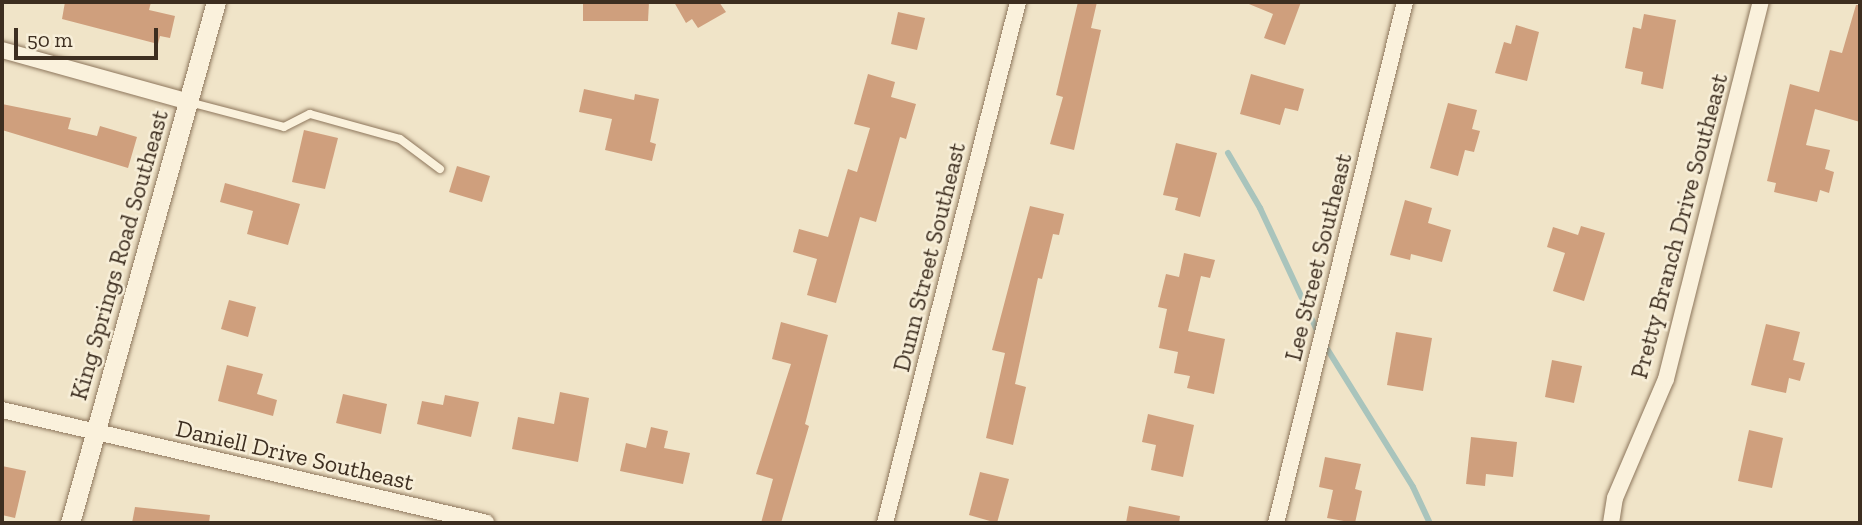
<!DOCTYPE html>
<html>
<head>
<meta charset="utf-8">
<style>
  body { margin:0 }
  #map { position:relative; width:1862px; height:525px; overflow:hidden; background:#f0e4c8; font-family:"Zilla Slab",serif }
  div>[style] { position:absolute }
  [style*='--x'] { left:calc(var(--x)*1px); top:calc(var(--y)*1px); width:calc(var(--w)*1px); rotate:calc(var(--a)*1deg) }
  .stream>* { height:6px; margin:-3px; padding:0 3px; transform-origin:3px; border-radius:3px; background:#a9c4bc }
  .building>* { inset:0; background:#cf9f7d }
  .roads { filter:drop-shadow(0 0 2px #8d765c) drop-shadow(0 0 2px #8d765c) }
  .service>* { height:8px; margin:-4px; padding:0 4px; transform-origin:4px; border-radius:4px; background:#faf1dc }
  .minor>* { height:16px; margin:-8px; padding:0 8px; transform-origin:8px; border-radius:8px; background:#faf1dc }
  .tertiary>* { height:19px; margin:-9.5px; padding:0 9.5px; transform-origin:9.5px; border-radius:9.5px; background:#faf1dc }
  span { translate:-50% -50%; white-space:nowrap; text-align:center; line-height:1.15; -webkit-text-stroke:5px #f7eed8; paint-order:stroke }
  .street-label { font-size:24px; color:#3d2e20 }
  .frame { position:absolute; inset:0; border:4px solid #3d2e20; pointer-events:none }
  .scale { position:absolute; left:14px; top:28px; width:144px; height:32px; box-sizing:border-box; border:4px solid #3d2e20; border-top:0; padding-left:9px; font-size:21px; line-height:24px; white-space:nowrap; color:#3d2e20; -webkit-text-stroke:5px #f7eed8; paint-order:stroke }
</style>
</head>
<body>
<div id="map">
  <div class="stream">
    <div style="--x:1228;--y:153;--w:64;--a:59.8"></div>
    <div style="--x:1260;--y:208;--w:145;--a:65"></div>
    <div style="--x:1321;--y:339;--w:174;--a:58.1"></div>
    <div style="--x:1413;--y:487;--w:40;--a:65"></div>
  </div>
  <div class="building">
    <div style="clip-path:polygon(65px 2px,151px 2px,149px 10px,175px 16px,170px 38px,160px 36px,158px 44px,62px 19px)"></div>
    <div style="clip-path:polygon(583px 2px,649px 2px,648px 21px,583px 21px)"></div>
    <div style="clip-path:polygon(674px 2px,719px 2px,726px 12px,698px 28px,692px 19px,686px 23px)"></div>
    <div style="clip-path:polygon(1078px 2px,1097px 2px,1091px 28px,1101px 30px,1074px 150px,1050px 144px,1063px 97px,1056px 95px)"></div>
    <div style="clip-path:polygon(1244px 2px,1301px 2px,1285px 45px,1264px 38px,1273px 14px)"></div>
    <div style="clip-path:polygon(1856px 5px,1860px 5px,1860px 122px,1815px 109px,1806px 145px,1830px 150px,1825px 169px,1834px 172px,1829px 193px,1820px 190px,1817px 202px,1774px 192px,1776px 183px,1767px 181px,1790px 84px,1819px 92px,1830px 50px,1842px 53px)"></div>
    <div style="clip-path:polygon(898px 12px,925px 18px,917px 50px,891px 44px)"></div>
    <div style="clip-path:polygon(1644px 14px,1676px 20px,1663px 89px,1641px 84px,1643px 72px,1625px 68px,1633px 27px,1641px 29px)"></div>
    <div style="clip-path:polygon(1516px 25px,1539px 32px,1527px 81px,1495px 73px,1504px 42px,1511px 44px)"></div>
    <div style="clip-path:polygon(868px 74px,895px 82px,891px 97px,916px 104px,906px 139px,900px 137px,876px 222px,860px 217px,836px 303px,807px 295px,817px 259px,793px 252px,799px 229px,828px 237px,848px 169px,857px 172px,870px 128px,854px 124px)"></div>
    <div style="clip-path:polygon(1251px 74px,1304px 89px,1298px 111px,1285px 108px,1280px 125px,1240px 114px)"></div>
    <div style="clip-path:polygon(584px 89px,634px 100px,635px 94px,659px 99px,650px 142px,656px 144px,652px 161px,605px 150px,612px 119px,579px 112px)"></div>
    <div style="clip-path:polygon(1448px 103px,1477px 110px,1472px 129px,1480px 131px,1474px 152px,1465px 150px,1458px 176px,1430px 168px)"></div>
    <div style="clip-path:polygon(2px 104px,71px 118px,68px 129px,97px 136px,100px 126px,137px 137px,128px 168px,2px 130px)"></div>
    <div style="clip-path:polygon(304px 130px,338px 138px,325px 189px,292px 182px)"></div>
    <div style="clip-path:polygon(1176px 143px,1217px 153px,1200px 217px,1175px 210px,1178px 198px,1163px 195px)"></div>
    <div style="clip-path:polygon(457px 166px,490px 176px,482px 202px,449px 192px)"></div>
    <div style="clip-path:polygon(225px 183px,300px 204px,288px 245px,247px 234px,253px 211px,220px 202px)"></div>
    <div style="clip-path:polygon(1405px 200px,1432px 208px,1428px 223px,1451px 230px,1442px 262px,1411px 254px,1410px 260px,1390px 255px)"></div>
    <div style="clip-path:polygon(1030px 206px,1064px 214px,1059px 235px,1053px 234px,1042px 279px,1038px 278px,1015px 384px,1026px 387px,1013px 445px,986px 438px,1005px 353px,992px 350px)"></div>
    <div style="clip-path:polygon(1581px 226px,1605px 233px,1584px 301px,1553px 291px,1565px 253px,1547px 247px,1553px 227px,1578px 235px)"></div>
    <div style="clip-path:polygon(1184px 253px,1215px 260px,1210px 278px,1201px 276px,1188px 331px,1225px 339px,1214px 394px,1187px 388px,1190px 376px,1174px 373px,1178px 352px,1159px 348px,1167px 309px,1158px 307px,1166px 274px,1179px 277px)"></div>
    <div style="clip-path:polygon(229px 300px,256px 307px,248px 337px,221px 329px)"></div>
    <div style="clip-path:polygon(781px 322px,828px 335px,805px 424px,809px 426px,781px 523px,761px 523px,773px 479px,756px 474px,791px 364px,772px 359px)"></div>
    <div style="clip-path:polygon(1766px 324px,1800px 332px,1793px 360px,1805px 363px,1800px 381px,1789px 378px,1786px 393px,1751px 385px)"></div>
    <div style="clip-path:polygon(1396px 332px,1432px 338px,1423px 391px,1387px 385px)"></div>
    <div style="clip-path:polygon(1552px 360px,1582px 366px,1574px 403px,1545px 397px)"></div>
    <div style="clip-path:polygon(227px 365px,263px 374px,257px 394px,277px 400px,273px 416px,218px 401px)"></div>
    <div style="clip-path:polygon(560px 392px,589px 398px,578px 462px,512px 449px,518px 417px,554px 424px)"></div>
    <div style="clip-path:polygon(343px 394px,387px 404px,381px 434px,336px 423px)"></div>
    <div style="clip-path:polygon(445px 395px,479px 402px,471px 437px,417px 424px,422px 401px,443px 405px)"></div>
    <div style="clip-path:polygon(1148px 414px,1194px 425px,1183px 477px,1151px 470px,1156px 445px,1142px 442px)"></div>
    <div style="clip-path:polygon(651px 427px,668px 431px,664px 448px,690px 453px,683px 484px,620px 471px,626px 443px,646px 448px)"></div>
    <div style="clip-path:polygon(1749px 430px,1783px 438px,1772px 488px,1738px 481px)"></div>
    <div style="clip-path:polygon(1471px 437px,1517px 442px,1513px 477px,1486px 474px,1485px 486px,1466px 484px)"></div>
    <div style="clip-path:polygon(1325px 457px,1361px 464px,1355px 489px,1362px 491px,1355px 523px,1327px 518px,1333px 490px,1319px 487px)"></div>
    <div style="clip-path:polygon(2px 466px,26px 471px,15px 518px,2px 515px)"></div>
    <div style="clip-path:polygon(980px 472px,1009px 479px,997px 523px,969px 515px)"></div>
    <div style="clip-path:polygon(1129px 506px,1180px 516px,1179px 523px,1126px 523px)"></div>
    <div style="clip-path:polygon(135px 507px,210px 515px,209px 523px,132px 523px)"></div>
  </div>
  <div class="roads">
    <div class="service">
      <div style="--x:189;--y:102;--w:98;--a:14.7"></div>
      <div style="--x:284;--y:127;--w:29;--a:-27"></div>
      <div style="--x:310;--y:114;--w:93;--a:15.5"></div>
      <div style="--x:400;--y:139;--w:50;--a:36.9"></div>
    </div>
    <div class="minor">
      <div style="--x:2;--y:50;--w:194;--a:15.5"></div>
      <div style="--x:2;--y:410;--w:497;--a:13.1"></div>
      <div style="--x:885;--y:523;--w:538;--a:-75.68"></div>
      <div style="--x:1276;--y:523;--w:537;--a:-76.09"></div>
      <div style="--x:1611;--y:523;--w:25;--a:-81"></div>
      <div style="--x:1615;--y:498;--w:129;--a:-66.8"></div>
      <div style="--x:1666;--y:379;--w:389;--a:-75.9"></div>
    </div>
    <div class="tertiary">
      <div style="--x:70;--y:523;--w:541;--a:-74.35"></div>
    </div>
  </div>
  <div class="street-label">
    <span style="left:1679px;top:226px;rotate:-75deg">Pretty Branch Drive Southeast</span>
    <span style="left:119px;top:255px;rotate:-74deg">King Springs Road Southeast</span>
    <span style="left:929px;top:257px;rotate:-76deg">Dunn Street Southeast</span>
    <span style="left:1318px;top:257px;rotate:-76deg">Lee Street Southeast</span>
    <span style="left:295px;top:455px;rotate:13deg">Daniell Drive Southeast</span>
  </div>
  <div class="frame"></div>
  <div class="scale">50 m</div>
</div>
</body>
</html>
